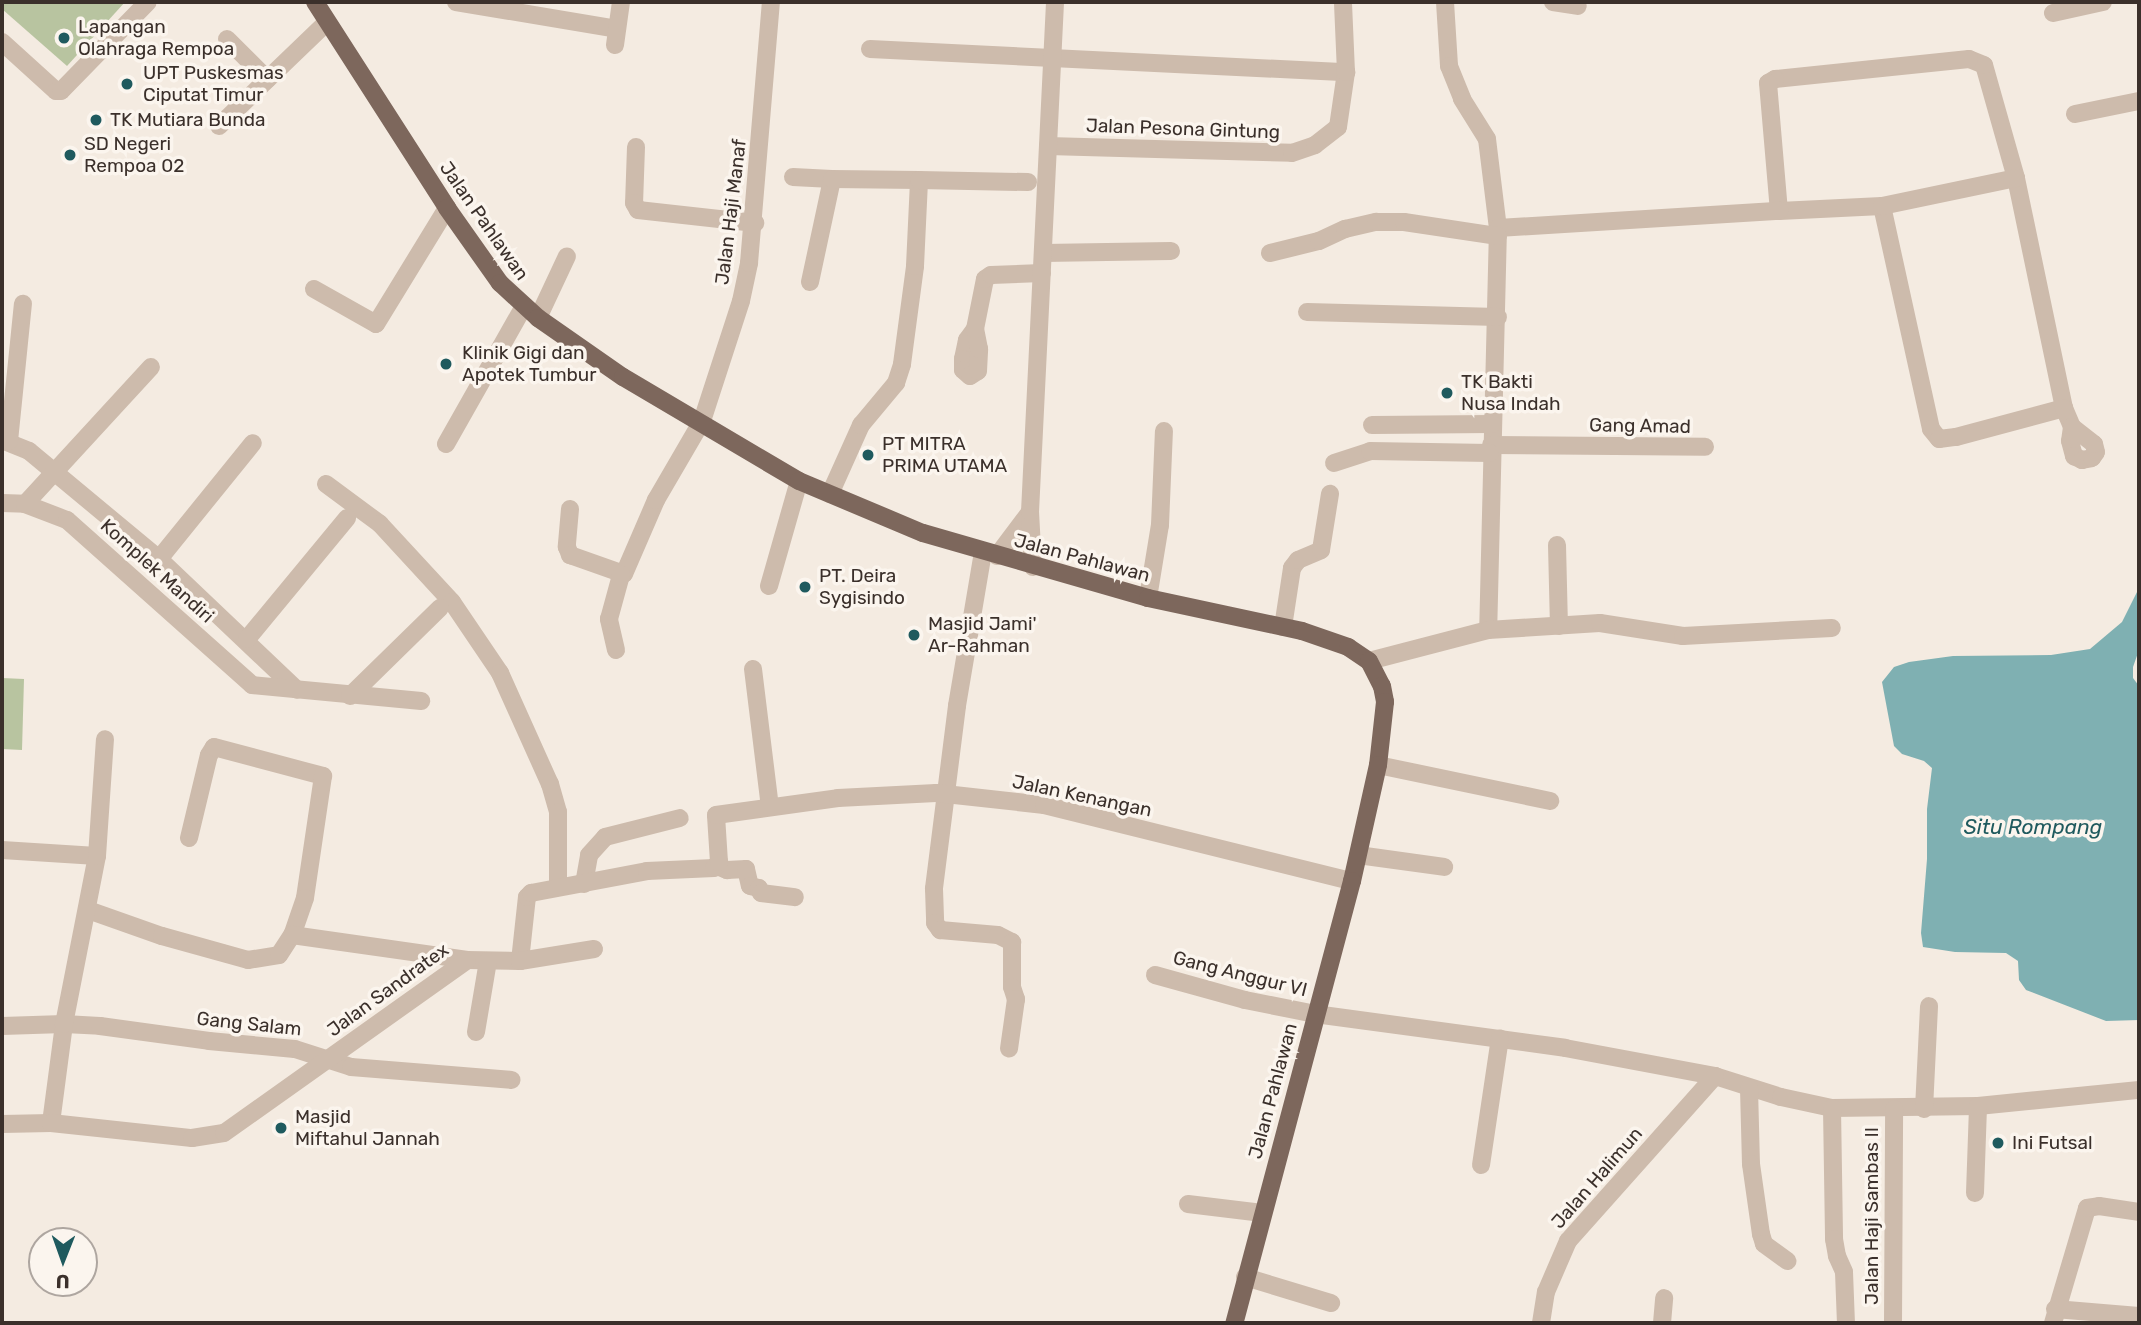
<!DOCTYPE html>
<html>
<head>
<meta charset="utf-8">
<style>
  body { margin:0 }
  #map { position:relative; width:2141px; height:1325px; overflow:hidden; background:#f4ebe1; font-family:Rubik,sans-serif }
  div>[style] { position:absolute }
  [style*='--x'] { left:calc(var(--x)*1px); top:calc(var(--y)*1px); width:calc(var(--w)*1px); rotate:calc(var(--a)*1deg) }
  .green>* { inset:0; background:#b8c4a0 }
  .water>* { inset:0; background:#7fb0b2 }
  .minor>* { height:18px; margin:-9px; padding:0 9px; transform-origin:9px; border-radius:9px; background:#cdbbac }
  .major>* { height:18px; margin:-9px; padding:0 9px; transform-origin:9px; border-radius:9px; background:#7d675c }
  .dots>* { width:19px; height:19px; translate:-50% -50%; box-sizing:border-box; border:4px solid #fbf5ee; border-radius:50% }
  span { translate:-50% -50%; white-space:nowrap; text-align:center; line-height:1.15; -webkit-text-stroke:7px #fbf5ee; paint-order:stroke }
  .poi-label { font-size:19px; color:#3b302b }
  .left { translate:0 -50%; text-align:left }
  .street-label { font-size:19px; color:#3b302b }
  .water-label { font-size:21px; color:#1f5a5e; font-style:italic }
  .frame { position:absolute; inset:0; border:4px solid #3b302b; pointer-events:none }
  .north { position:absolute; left:28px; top:1227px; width:70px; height:70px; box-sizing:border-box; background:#fbf5ee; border:2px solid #aea6a0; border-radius:50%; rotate:181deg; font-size:19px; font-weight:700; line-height:28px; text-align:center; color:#3b302b }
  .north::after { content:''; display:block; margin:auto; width:24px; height:32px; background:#1f5a5e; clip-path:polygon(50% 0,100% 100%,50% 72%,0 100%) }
</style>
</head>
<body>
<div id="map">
  <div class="green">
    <div style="clip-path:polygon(2px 2px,125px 2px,67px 66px,2px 9px)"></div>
    <div style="clip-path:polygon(2px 678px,24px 679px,22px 750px,2px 749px)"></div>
  </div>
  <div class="water">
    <div style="clip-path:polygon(2139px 588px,2139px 650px,2133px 667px,2133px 678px,2139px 686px,2139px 1020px,2106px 1021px,2026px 990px,2019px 980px,2018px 961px,2006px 953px,1955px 952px,1923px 947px,1921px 933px,1927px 859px,1927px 809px,1932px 768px,1924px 761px,1902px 754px,1894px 746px,1882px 682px,1894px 667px,1909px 662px,1953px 656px,2051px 655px,2090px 649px,2122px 622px)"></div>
  </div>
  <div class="minor">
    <div style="--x:456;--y:2;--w:163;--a:9.5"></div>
    <div style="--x:1445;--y:2;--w:64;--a:86.4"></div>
    <div style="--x:1449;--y:66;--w:35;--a:68"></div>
    <div style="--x:1462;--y:99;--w:47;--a:58"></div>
    <div style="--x:1487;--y:139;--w:90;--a:83"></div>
    <div style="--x:1498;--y:228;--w:402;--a:91.4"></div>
    <div style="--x:1553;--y:2;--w:25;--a:9"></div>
    <div style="--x:2053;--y:13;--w:51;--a:-12.4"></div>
    <div style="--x:227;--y:39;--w:57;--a:45"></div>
    <div style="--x:2;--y:42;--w:73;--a:42.2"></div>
    <div style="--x:56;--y:91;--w:5;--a:0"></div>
    <div style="--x:61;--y:91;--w:124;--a:-45.7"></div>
    <div style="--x:615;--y:45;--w:43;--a:-82.1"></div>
    <div style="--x:870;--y:49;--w:477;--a:2.8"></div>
    <div style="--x:2075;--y:114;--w:65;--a:-11.5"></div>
    <div style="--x:219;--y:126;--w:150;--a:-43.9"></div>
    <div style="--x:1048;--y:146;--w:244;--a:1.6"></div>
    <div style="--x:1292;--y:153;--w:24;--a:-19"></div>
    <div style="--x:1315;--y:145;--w:29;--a:-38"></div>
    <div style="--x:1338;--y:127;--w:56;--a:-81.7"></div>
    <div style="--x:1346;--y:72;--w:70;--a:-92.5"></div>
    <div style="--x:636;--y:147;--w:56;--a:92"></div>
    <div style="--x:634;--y:203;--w:8;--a:60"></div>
    <div style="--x:638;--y:210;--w:118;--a:6.3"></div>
    <div style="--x:793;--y:177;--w:39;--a:3"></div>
    <div style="--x:1882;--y:206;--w:228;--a:77.6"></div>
    <div style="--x:1931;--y:429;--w:13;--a:51"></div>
    <div style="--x:1939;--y:439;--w:17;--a:-7"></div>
    <div style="--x:1956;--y:437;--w:112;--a:-15"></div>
    <div style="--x:2064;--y:408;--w:235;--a:-101.8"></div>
    <div style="--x:2016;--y:178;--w:117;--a:-105.8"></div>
    <div style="--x:1984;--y:65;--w:16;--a:-158"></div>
    <div style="--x:1969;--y:59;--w:195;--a:174.1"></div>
    <div style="--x:1775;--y:79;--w:8;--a:150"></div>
    <div style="--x:1768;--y:83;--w:128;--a:85.1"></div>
    <div style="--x:1779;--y:211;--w:103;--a:-2.8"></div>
    <div style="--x:1882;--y:206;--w:137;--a:-11.8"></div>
    <div style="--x:1498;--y:228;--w:282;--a:-3.5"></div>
    <div style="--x:1043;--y:253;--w:128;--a:-0.9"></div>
    <div style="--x:1270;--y:253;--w:50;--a:-13.8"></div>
    <div style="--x:1319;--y:241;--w:29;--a:-25"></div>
    <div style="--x:1345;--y:229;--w:32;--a:-13"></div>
    <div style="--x:1376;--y:222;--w:28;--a:0"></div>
    <div style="--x:1404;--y:222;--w:95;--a:8.5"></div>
    <div style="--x:810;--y:282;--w:105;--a:-77.9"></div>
    <div style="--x:832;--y:179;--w:87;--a:0.7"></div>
    <div style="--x:314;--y:289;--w:71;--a:29.4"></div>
    <div style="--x:376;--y:324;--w:136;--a:-58.5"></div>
    <div style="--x:1307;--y:312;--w:191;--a:1.5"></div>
    <div style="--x:538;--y:318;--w:68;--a:-64.9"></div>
    <div style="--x:975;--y:329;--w:14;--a:126"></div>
    <div style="--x:967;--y:340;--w:19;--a:102"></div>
    <div style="--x:963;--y:359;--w:11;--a:90"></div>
    <div style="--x:963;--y:370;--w:9;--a:41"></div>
    <div style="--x:970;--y:376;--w:9;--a:-32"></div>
    <div style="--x:978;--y:371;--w:22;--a:-87"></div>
    <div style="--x:979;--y:349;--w:20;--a:-101"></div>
    <div style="--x:975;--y:329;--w:51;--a:-78.7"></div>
    <div style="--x:985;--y:279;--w:7;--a:-34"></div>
    <div style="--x:991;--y:275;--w:51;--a:-2.2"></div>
    <div style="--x:2064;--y:408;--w:21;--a:67"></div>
    <div style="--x:2072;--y:427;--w:14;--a:98"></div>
    <div style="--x:2070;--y:441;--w:16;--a:75"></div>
    <div style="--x:2074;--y:456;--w:9;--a:27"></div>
    <div style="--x:2082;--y:460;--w:10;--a:-11"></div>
    <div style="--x:2092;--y:458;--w:7;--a:-56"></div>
    <div style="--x:2096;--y:452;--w:8;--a:-104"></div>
    <div style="--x:2094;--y:444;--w:28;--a:-142"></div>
    <div style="--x:1372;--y:425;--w:120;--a:-0.5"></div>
    <div style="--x:2;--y:440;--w:29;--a:22"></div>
    <div style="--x:29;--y:451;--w:169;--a:39.7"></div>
    <div style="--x:159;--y:559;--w:190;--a:43.5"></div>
    <div style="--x:9;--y:441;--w:138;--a:-84.2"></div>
    <div style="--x:446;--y:444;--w:159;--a:-60.5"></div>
    <div style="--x:1491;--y:445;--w:214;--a:0.5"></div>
    <div style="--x:1334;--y:463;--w:38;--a:-18"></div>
    <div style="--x:1370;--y:451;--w:120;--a:1"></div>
    <div style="--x:326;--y:484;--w:67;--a:36.5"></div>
    <div style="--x:380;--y:524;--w:106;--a:47.3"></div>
    <div style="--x:452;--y:602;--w:86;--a:55.9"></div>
    <div style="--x:500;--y:673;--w:122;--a:65.8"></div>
    <div style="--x:550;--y:784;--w:29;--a:74"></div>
    <div style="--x:558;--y:812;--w:74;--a:90"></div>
    <div style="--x:830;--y:494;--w:76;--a:-65.8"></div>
    <div style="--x:861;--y:425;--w:55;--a:-50.2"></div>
    <div style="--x:896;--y:383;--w:20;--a:-72"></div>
    <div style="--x:902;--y:364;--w:99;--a:-82.4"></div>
    <div style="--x:915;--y:266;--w:86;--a:-87.3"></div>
    <div style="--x:919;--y:180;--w:109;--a:1.1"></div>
    <div style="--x:2;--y:503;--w:23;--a:2"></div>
    <div style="--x:25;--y:504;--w:45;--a:20.9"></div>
    <div style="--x:67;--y:520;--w:248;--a:41.7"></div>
    <div style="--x:252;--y:685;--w:170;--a:5.4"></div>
    <div style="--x:25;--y:504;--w:186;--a:-47.4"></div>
    <div style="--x:570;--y:509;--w:38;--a:95"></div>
    <div style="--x:567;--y:547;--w:9;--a:69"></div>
    <div style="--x:570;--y:555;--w:57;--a:19.4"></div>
    <div style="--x:624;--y:574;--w:81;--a:-66.6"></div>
    <div style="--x:656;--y:500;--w:91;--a:-59.8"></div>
    <div style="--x:702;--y:421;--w:126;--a:-72"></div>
    <div style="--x:741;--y:301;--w:39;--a:-78"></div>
    <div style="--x:749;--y:263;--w:262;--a:-85.2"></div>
    <div style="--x:1557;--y:545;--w:81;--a:88.6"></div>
    <div style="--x:983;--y:552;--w:156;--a:99.6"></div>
    <div style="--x:957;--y:706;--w:184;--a:97.2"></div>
    <div style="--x:934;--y:889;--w:34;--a:88"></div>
    <div style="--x:935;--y:923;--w:9;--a:54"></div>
    <div style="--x:940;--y:930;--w:58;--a:4.9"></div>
    <div style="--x:998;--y:935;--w:16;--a:27"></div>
    <div style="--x:1012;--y:942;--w:45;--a:90"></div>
    <div style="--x:1012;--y:987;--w:13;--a:72"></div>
    <div style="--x:1016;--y:999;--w:50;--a:98"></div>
    <div style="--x:997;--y:556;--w:55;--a:-53.1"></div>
    <div style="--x:159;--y:559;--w:149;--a:-51"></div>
    <div style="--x:1033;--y:567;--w:55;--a:-93.1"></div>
    <div style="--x:1030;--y:512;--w:511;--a:-87.19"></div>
    <div style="--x:769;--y:586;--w:109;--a:-74.1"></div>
    <div style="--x:1148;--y:598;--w:74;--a:-80.7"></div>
    <div style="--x:1160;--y:525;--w:94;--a:-87.6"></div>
    <div style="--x:1283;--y:627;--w:60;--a:-81.3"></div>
    <div style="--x:1292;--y:568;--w:10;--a:-53"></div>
    <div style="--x:1298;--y:560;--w:25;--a:-23"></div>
    <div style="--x:1321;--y:550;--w:57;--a:-80.9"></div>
    <div style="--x:247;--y:639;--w:157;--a:-50.4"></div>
    <div style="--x:616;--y:650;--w:32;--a:-103"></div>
    <div style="--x:609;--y:619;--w:46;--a:-74.7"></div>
    <div style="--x:1369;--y:661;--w:123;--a:-14.6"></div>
    <div style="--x:1488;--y:630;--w:112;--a:-3.6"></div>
    <div style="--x:1600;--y:623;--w:84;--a:8.9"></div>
    <div style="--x:1683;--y:636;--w:149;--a:-3.1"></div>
    <div style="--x:753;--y:669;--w:139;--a:83"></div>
    <div style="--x:350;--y:696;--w:126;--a:-44.4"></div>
    <div style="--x:1378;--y:765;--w:176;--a:11.8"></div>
    <div style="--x:189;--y:838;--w:85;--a:-76.5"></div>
    <div style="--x:209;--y:755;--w:9;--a:-58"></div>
    <div style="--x:214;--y:747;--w:113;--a:14.9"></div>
    <div style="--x:323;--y:776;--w:123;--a:98.4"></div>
    <div style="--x:305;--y:898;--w:39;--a:109"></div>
    <div style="--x:2;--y:850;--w:95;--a:3.6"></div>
    <div style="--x:1358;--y:855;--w:87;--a:7.9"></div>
    <div style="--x:717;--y:866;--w:11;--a:22"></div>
    <div style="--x:727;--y:870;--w:19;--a:-3"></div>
    <div style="--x:746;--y:869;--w:17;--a:77"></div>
    <div style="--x:750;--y:886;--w:9;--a:13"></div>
    <div style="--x:759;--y:888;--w:5;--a:68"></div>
    <div style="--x:761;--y:893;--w:34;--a:7"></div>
    <div style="--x:584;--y:884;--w:29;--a:-80"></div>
    <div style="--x:589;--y:855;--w:24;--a:-48"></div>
    <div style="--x:605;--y:837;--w:77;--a:-14.2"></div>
    <div style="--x:88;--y:910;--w:78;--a:19.4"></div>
    <div style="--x:162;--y:936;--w:89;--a:15.6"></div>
    <div style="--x:248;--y:960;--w:31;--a:-9"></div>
    <div style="--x:279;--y:955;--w:24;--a:-57"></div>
    <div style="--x:292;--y:935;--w:177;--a:8.1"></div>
    <div style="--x:467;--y:960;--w:53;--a:1.1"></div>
    <div style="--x:520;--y:961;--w:64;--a:-83.8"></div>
    <div style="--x:527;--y:897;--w:6;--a:-45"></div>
    <div style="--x:531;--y:893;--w:118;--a:-10.7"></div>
    <div style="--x:647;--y:871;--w:67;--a:-2.6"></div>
    <div style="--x:714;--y:868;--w:8;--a:-50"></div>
    <div style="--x:719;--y:862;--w:47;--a:-93.7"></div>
    <div style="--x:716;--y:815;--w:123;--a:-7.9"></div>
    <div style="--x:838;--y:798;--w:98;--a:-2.9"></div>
    <div style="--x:936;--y:793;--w:109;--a:6.3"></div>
    <div style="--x:1044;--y:805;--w:317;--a:13.9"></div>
    <div style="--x:520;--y:961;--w:75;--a:-9.2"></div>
    <div style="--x:1155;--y:975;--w:93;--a:15.5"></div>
    <div style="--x:1245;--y:1000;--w:71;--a:11.3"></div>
    <div style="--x:1315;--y:1014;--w:252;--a:7.7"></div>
    <div style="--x:1565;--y:1048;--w:153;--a:10.6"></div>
    <div style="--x:1715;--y:1076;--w:69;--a:17.7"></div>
    <div style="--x:1781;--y:1097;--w:52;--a:12.2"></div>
    <div style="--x:1832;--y:1108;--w:146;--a:-0.8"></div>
    <div style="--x:1978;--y:1106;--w:162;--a:-5.7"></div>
    <div style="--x:2;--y:1026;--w:62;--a:-1.8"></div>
    <div style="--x:64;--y:1024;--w:36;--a:3"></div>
    <div style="--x:100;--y:1026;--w:110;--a:7.8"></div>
    <div style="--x:209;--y:1041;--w:86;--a:5.3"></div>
    <div style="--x:295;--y:1049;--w:59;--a:17.8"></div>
    <div style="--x:351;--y:1067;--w:161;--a:4.6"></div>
    <div style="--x:476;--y:1032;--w:72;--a:-80.4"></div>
    <div style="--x:1749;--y:1088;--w:76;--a:88.5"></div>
    <div style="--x:1751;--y:1164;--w:71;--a:81.9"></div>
    <div style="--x:1761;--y:1234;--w:10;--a:73"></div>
    <div style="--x:1764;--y:1244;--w:29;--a:36"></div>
    <div style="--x:1832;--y:1108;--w:131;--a:89.1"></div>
    <div style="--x:1834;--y:1239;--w:17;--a:80"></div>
    <div style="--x:1837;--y:1256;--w:17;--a:66"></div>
    <div style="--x:1844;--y:1272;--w:51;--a:87.8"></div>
    <div style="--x:1924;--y:1109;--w:103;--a:-87.2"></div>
    <div style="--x:51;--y:1123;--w:100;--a:-82.5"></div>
    <div style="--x:64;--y:1024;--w:171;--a:-78.9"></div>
    <div style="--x:97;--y:856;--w:117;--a:-86.1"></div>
    <div style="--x:2;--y:1124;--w:49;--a:-1.2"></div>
    <div style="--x:51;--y:1123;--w:142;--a:6.1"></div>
    <div style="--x:192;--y:1138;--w:32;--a:-9"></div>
    <div style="--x:224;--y:1133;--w:298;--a:-35.4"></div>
    <div style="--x:1481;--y:1165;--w:128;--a:-81.5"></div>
    <div style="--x:1975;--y:1193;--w:87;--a:-88"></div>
    <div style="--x:1188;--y:1204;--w:75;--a:6.9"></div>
    <div style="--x:1245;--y:1277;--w:90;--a:16.8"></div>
    <div style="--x:2055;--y:1309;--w:84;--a:4.8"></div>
    <div style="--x:1541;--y:1323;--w:31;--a:-81"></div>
    <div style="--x:1546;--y:1292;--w:56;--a:-66.7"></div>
    <div style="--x:1568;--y:1241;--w:221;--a:-48.3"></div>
    <div style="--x:1662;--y:1323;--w:25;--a:-85"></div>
    <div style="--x:1893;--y:1323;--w:214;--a:-89.7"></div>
    <div style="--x:2053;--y:1323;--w:120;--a:-73.5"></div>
    <div style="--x:2087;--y:1208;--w:12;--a:-9"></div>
    <div style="--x:2099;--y:1206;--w:40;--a:8.5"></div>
  </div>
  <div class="major">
    <div style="--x:315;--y:2;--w:245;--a:57.3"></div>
    <div style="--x:447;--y:208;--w:92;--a:54.8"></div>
    <div style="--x:500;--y:283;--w:52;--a:42.6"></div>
    <div style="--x:538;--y:318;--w:103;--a:34.8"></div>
    <div style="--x:623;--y:377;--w:204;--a:30.6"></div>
    <div style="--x:799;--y:481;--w:134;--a:22.8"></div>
    <div style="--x:923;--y:533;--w:234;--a:16.1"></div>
    <div style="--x:1148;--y:598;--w:157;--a:12.1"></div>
    <div style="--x:1302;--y:631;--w:49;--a:19.2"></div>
    <div style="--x:1348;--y:647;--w:25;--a:34"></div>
    <div style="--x:1369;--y:661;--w:28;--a:63"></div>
    <div style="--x:1382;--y:686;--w:16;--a:79"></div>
    <div style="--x:1385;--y:702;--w:63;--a:96.3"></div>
    <div style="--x:1378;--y:765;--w:119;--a:102.6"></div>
    <div style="--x:1352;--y:881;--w:457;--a:104.9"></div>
  </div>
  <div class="dots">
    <div style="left:64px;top:38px;background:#1f5a5e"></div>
    <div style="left:127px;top:84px;background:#1f5a5e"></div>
    <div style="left:96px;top:120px;background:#1f5a5e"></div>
    <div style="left:70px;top:155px;background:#1f5a5e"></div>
    <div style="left:446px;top:364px;background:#1f5a5e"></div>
    <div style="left:1447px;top:393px;background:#1f5a5e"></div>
    <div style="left:868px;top:455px;background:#1f5a5e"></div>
    <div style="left:805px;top:587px;background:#1f5a5e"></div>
    <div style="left:914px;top:635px;background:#1f5a5e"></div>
    <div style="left:281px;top:1128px;background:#1f5a5e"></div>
    <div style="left:1998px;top:1143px;background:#1f5a5e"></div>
  </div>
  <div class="poi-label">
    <span class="left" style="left:78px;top:38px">Lapangan<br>Olahraga Rempoa</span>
    <span class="left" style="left:143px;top:84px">UPT Puskesmas<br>Ciputat Timur</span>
    <span class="left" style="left:110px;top:120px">TK Mutiara Bunda</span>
    <span class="left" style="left:84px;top:155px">SD Negeri<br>Rempoa 02</span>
    <span class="left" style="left:462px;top:364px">Klinik Gigi dan<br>Apotek Tumbur</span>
    <span class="left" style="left:1461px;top:393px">TK Bakti<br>Nusa Indah</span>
    <span class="left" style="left:882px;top:455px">PT MITRA<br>PRIMA UTAMA</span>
    <span class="left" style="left:819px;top:587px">PT. Deira<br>Sygisindo</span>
    <span class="left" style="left:928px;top:635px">Masjid Jami'<br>Ar-Rahman</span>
    <span class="left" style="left:295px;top:1128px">Masjid<br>Miftahul Jannah</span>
    <span class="left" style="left:2012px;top:1143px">Ini Futsal</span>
  </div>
  <div class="street-label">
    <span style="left:1183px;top:129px;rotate:2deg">Jalan Pesona Gintung</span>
    <span style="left:731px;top:212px;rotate:-83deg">Jalan Haji Manaf</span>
    <span style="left:484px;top:221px;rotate:55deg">Jalan Pahlawan</span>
    <span style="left:1640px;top:426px;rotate:1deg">Gang Amad</span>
    <span style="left:1082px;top:558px;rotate:15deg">Jalan Pahlawan</span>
    <span style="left:157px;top:571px;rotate:42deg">Komplek Mandiri</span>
    <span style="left:1082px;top:796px;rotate:12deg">Jalan Kenangan</span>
    <span style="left:1240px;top:974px;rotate:14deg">Gang Anggur VI</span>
    <span style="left:388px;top:990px;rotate:-36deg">Jalan Sandratex</span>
    <span style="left:249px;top:1024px;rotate:6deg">Gang Salam</span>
    <span style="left:1273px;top:1091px;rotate:-75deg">Jalan Pahlawan</span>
    <span style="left:1597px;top:1178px;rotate:-49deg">Jalan Halimun</span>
    <span style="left:1872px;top:1216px;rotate:-90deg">Jalan Haji Sambas II</span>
  </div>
  <div class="water-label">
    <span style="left:2033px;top:827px">Situ Rompang</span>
  </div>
  <div class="frame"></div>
  <div class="north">U</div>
</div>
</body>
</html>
